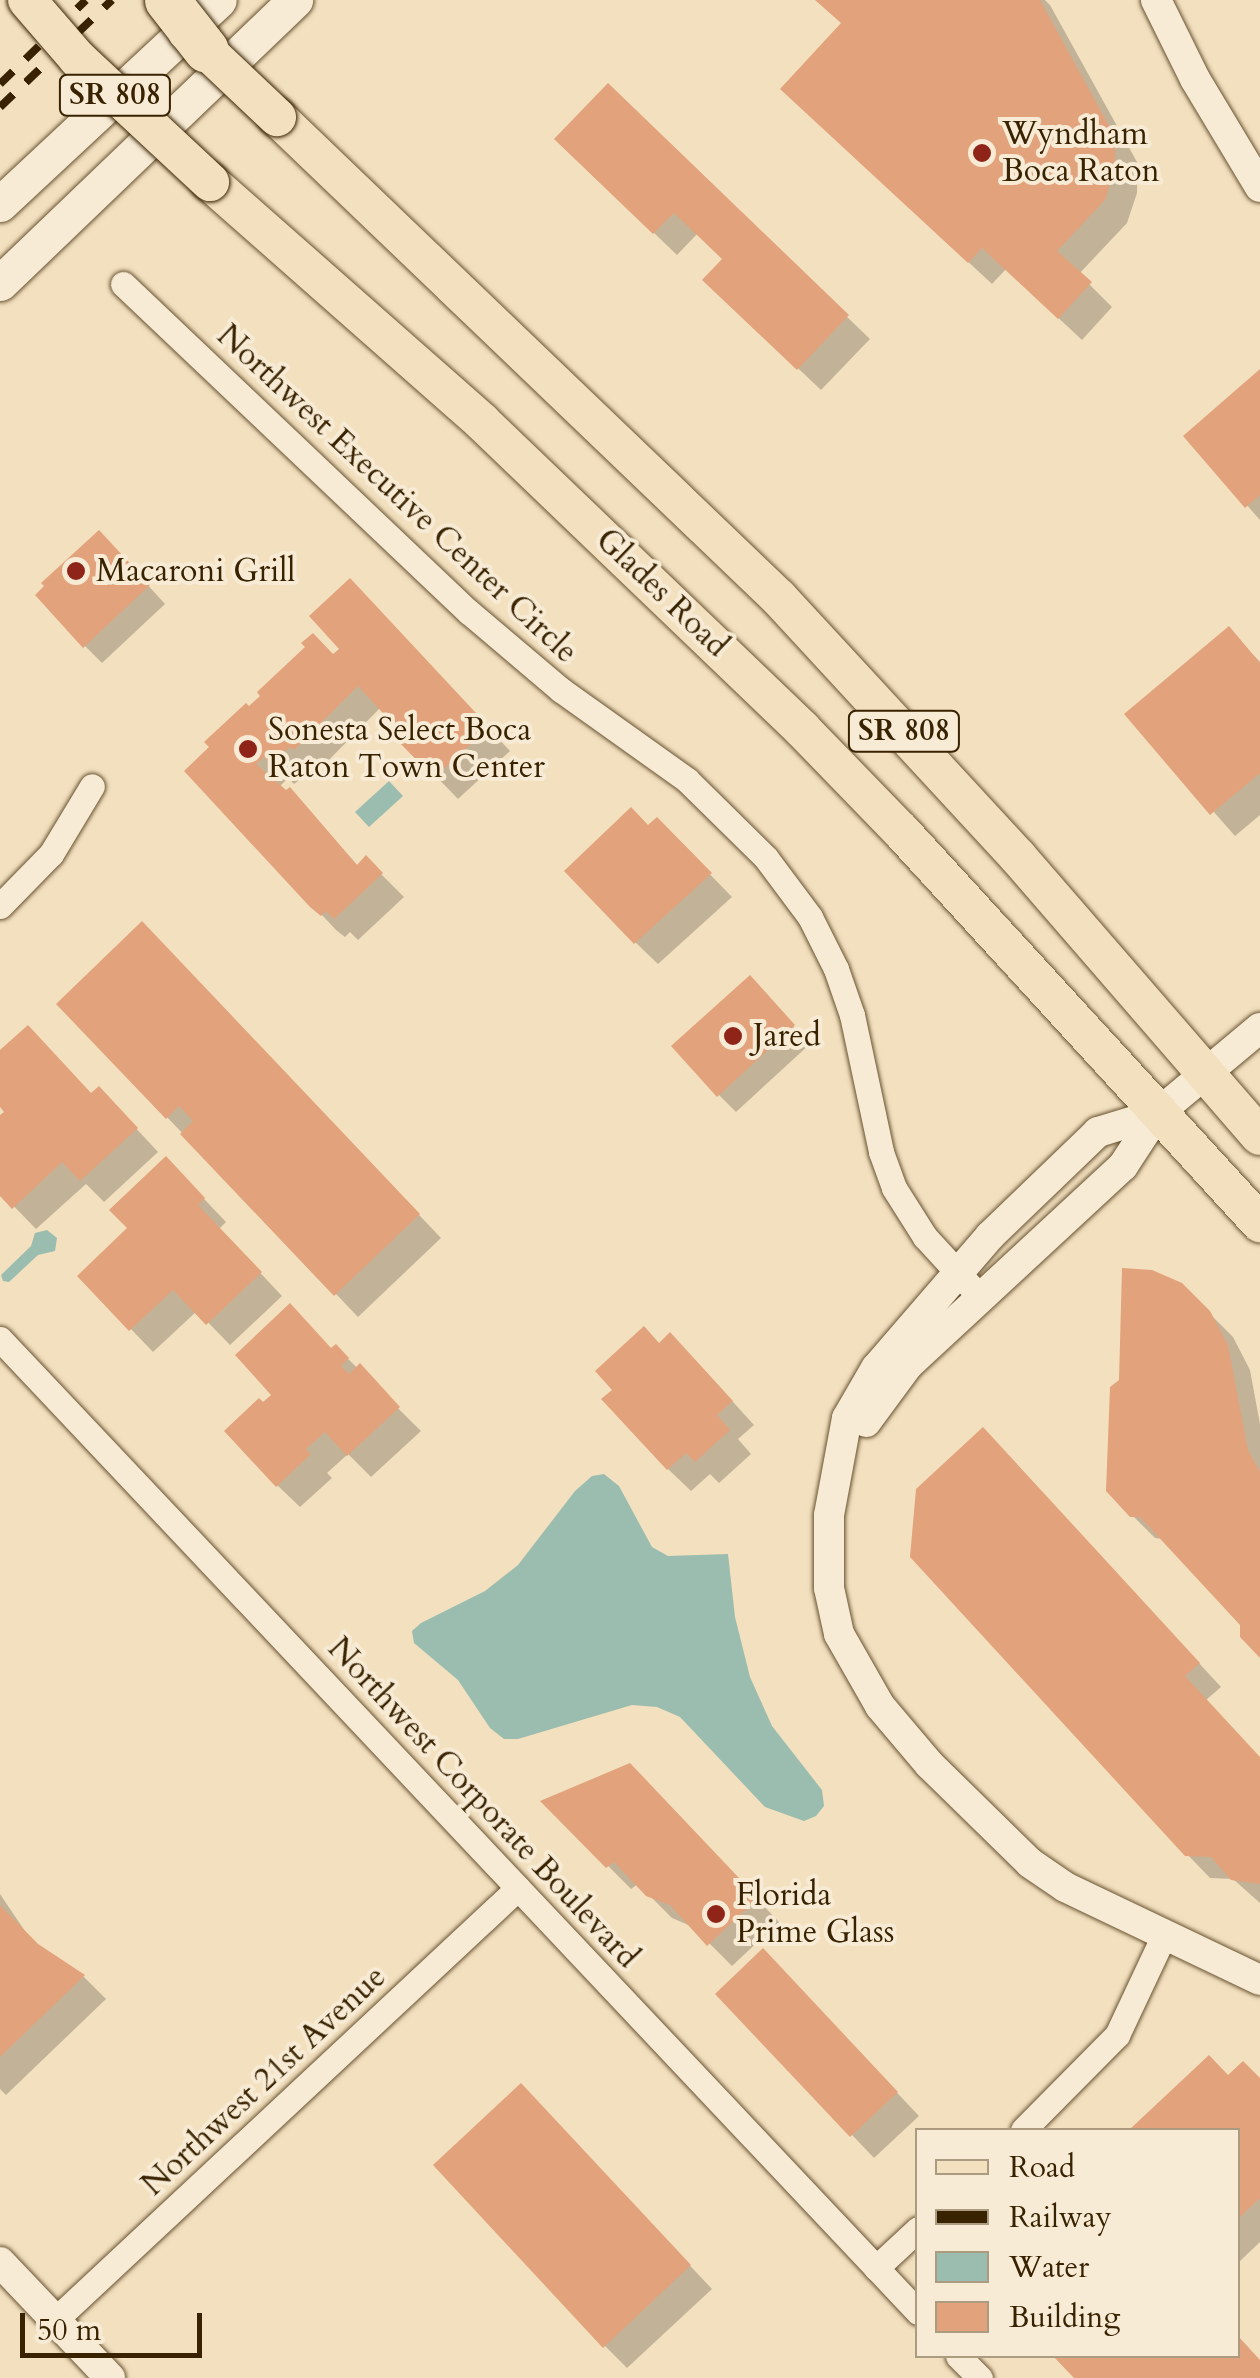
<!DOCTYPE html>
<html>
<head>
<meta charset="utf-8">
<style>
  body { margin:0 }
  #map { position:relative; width:1260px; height:2378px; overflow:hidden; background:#f3e0bf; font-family:Cardo,serif }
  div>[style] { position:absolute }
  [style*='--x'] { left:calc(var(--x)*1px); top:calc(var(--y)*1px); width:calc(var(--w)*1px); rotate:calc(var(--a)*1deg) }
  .water>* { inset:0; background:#9bbdaf }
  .shadow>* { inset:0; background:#0003 }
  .building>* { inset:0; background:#e2a27b }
  .roads { filter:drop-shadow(0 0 2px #675230) drop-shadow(0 0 2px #675230) }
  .minor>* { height:25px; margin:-12.5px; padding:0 12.5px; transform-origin:12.5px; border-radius:12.5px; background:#f7ebd5 }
  .tertiary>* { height:30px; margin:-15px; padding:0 15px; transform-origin:15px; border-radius:15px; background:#f7ebd5 }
  .secondary>* { height:35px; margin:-17.5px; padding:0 17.5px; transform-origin:17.5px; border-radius:17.5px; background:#f7ebd5 }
  .primary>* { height:38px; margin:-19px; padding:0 19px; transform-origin:19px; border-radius:19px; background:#f3e0bf }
  .rail>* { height:8px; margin-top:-4px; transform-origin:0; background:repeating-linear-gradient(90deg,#382200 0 18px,transparent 0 36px) }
  .bridges { filter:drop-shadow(0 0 2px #382200) drop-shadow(0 0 2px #382200) }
  .primary-bridge>* { height:38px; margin:-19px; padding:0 19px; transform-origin:19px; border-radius:19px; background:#f3e0bf }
  .motorway-bridge>* { height:45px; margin:-22.5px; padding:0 22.5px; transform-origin:22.5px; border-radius:22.5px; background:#f3e0bf }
  .dots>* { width:28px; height:28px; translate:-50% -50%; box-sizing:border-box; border:5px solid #f7ebd5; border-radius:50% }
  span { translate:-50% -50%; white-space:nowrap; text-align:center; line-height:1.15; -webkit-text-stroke:8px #f7ebd5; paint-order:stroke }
  .shield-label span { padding:2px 8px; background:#f7ebd5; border:2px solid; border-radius:8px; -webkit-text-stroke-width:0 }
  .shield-label { font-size:30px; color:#382200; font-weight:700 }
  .poi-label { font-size:32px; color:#382200 }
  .left { translate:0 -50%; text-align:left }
  .street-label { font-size:32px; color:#382200 }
  .legend { position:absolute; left:915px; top:2128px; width:325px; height:230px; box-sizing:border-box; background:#f7ebd5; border:2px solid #ab9b80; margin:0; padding:12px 18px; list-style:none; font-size:30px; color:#382200 }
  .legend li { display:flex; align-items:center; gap:20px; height:50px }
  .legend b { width:50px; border:2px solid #ab9b80 }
  .scale { position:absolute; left:20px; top:2313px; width:182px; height:45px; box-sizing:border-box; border:5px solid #382200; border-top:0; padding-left:12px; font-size:30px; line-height:35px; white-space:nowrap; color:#382200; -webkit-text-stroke:8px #f7ebd5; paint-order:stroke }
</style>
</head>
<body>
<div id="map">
  <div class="water">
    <div style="clip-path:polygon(389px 781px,403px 796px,369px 827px,355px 812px)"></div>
    <div style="clip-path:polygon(47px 1230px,57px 1238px,55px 1251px,38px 1255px,9px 1282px,3px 1281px,1px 1275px,31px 1246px,35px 1233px)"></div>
    <div style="clip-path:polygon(604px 1474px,619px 1486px,652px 1547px,668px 1556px,728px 1554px,735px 1617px,750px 1677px,772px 1726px,822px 1790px,824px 1806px,816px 1816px,804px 1821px,765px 1807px,680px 1717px,657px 1707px,632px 1705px,518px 1739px,504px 1739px,490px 1728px,458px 1680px,414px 1643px,412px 1631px,421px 1623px,485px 1591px,518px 1565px,575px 1491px,592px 1476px)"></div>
  </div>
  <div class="shadow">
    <div style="clip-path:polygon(819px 0,1045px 0,1050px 5px,1137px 162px,1137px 193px,1127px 223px,1079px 274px,1112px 307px,1082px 340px,1006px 269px,992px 284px,806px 111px,844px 24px)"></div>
    <div style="clip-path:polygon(608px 87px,870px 339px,821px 390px,728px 302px,725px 260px,698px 233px,677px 255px,580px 162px)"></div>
    <div style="clip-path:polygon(1260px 373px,1260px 520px,1186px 436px)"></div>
    <div style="clip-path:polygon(116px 550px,165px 604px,102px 663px,85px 646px)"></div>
    <div style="clip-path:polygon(372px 604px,510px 751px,458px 799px,401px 740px,407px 735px,381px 707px,318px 771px,315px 768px,294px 784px,288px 778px,279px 787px,286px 793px,290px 790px,358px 866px,366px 859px,404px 897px,358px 940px,350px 932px,345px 937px,336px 930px,187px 771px,249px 710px,334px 657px)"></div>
    <div style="clip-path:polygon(1229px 629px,1260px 662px,1260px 815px,1235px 836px,1128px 714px)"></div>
    <div style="clip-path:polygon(657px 820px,732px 897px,658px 964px,635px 942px,649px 828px)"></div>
    <div style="clip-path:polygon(165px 947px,441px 1238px,358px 1317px,59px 1004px)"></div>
    <div style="clip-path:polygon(766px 996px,810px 1044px,736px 1112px,719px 1095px)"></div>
    <div style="clip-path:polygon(0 1054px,121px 1112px,158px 1152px,104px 1202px,86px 1184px,36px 1229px,0 1192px,0 1119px,8px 1112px,0 1104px)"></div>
    <div style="clip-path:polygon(188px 1182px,226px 1222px,219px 1229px,282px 1296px,230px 1345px,197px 1311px,153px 1352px,80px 1276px)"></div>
    <div style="clip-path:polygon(1181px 1285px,1233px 1337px,1250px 1370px,1260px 1424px,1260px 1655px,1243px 1624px,1164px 1539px,1155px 1538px,1132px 1515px,1121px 1381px)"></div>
    <div style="clip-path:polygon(660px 1346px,693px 1358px,754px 1425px,738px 1439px,751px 1454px,719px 1483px,710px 1474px,691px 1491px,668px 1469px)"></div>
    <div style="clip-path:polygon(336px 1347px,421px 1431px,371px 1477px,348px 1454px,327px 1473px,332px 1478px,300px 1507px,277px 1485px,263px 1406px)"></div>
    <div style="clip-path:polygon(1006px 1453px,1221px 1687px,1206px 1700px,1260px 1759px,1260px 1903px,1233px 1879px,1210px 1878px,1187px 1854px)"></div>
    <div style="clip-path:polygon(653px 1789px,779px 1922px,732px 1966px,693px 1927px,672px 1918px,638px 1884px,631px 1889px,545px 1802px)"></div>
    <div style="clip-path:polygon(0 1894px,31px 1940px,83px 1976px,106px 1999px,6px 2095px,0 2089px)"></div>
    <div style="clip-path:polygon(785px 1974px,919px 2116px,874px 2158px,718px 1994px)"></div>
    <div style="clip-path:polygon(1209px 2059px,1228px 2078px,1260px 2081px,1260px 2242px,1238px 2263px,1238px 2130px,1132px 2130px)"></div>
    <div style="clip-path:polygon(543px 2109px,712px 2289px,627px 2368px,605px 2346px)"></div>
    <div style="clip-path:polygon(1238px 2338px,1260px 2362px,1260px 2378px,1078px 2378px,1057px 2356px,1238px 2356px)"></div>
  </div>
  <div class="building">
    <div style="clip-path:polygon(815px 0,1040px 0,1115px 137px,1115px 170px,1105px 200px,1057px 251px,1092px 282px,1058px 319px,982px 248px,968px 263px,780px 89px,841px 23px)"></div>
    <div style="clip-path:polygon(608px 83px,849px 315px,797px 370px,702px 280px,722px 259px,674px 213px,653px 234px,554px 139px)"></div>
    <div style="clip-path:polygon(1260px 369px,1260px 495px,1245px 508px,1183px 436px)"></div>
    <div style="clip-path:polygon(99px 530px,150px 585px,83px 648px,35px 595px,44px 586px,41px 583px)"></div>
    <div style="clip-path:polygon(350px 578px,489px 727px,434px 778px,397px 740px,403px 735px,358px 686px,294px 750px,290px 747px,270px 763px,264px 757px,256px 764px,286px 790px,290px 787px,357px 865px,366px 855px,383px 873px,334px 919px,326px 911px,321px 916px,310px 907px,184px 771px,209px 747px,204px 742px,246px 703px,249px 706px,260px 696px,257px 692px,305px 647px,301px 643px,313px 633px,333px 654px,339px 649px,309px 616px)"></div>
    <div style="clip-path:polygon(1229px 626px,1260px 663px,1260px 773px,1210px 815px,1124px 714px)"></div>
    <div style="clip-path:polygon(631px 807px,648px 825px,657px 817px,712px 873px,634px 944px,564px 871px)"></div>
    <div style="clip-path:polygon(142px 921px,420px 1214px,334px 1296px,180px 1134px,193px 1121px,179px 1106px,166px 1119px,56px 1004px)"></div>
    <div style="clip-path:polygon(750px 975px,795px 1025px,717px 1097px,671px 1046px)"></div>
    <div style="clip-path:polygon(28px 1025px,91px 1093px,99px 1086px,138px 1128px,80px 1181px,62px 1162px,12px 1209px,0 1196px,0 1115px,4px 1112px,0 1107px,0 1050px)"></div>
    <div style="clip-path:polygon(166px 1156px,205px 1198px,198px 1205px,262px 1272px,206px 1325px,173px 1290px,129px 1331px,77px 1276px,127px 1228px,109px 1210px)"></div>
    <div style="clip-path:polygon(1122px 1268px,1152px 1270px,1182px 1283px,1210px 1311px,1228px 1345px,1248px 1450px,1260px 1472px,1260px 1658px,1240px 1637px,1240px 1625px,1140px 1517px,1130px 1517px,1106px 1491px,1110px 1387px,1119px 1380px)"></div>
    <div style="clip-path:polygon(290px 1303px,331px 1348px,336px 1344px,349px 1358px,341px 1366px,349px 1374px,360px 1363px,400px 1407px,347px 1456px,325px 1432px,306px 1449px,311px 1454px,276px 1487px,224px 1431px,259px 1398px,263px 1402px,271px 1395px,235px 1355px)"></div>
    <div style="clip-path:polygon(644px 1326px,659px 1343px,670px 1332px,733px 1401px,717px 1415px,730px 1430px,695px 1462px,686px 1453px,667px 1470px,601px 1399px,612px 1390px,595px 1371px)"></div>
    <div style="clip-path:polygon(983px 1427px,1200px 1663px,1185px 1676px,1260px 1757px,1260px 1884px,1231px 1880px,1211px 1857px,1185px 1856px,910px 1557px,916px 1489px)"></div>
    <div style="clip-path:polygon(630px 1763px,758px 1898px,707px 1946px,670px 1905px,646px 1896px,614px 1862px,606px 1868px,540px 1801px)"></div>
    <div style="clip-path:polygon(0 1905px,38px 1944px,85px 1975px,0 2057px)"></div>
    <div style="clip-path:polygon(763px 1948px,898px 2092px,850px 2137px,715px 1994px)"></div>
    <div style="clip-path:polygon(1209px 2055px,1228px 2075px,1243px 2061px,1260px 2078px,1260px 2198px,1238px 2219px,1238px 2130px,1129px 2130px)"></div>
    <div style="clip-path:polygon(521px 2083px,691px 2265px,603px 2348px,433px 2165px)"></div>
    <div style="clip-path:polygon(1238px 2336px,1260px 2360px,1260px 2378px,1074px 2378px,1053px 2356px,1238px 2356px)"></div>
  </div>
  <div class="roads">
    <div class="minor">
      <div style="--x:123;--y:284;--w:477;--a:43.5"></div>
      <div style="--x:469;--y:612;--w:121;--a:40.3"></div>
      <div style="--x:561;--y:690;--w:155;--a:35.5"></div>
      <div style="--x:687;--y:780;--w:111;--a:44.6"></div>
      <div style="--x:766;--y:858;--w:74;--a:53.3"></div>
      <div style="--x:810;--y:917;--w:58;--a:63.4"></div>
      <div style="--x:836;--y:969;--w:49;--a:70.8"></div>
      <div style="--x:852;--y:1015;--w:140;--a:78"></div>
      <div style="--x:881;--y:1152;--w:38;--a:70"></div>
      <div style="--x:894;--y:1188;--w:58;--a:57.7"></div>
      <div style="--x:925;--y:1237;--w:67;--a:47.4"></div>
      <div style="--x:0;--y:906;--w:73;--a:-45.6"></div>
      <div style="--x:51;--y:854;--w:79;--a:-58.9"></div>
      <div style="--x:0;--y:1339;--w:1338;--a:46.67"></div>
      <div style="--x:1023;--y:2130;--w:134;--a:-45.3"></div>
      <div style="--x:1117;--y:2035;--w:110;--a:-64.8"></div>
      <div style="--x:876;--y:2268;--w:57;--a:-42.9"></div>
      <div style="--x:55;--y:2320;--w:633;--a:-43.02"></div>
      <div style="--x:958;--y:2356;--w:31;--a:45"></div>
    </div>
    <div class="tertiary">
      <div style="--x:1156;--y:0;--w:88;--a:63.7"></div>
      <div style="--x:1195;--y:79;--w:126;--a:59"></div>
      <div style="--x:1157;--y:1114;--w:62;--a:163"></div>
      <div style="--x:1098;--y:1132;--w:150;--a:136.1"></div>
      <div style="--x:990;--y:1236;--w:174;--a:130.8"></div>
      <div style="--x:876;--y:1368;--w:58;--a:120.1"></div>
      <div style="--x:847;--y:1418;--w:99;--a:100.5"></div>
      <div style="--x:829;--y:1515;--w:73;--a:90"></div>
      <div style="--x:829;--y:1588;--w:47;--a:77.7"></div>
      <div style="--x:839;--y:1634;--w:83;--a:60.3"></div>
      <div style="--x:880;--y:1706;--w:76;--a:49.8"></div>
      <div style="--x:929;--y:1764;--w:141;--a:44.4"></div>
      <div style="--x:1030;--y:1863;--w:42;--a:34.4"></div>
      <div style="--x:1065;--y:1887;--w:216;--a:25.5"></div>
      <div style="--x:866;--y:1422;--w:71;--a:-53.6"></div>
      <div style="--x:908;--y:1365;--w:293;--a:-42.8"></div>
      <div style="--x:1123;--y:1166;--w:62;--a:-56.8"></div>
      <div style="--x:1157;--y:1114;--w:134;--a:-39.9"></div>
      <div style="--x:0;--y:2262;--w:160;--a:46.5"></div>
    </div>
    <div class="secondary">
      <div style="--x:0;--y:204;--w:299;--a:-43"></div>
      <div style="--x:0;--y:283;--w:409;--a:-43.8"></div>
    </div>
    <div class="primary">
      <div style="--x:277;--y:117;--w:695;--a:43.78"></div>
      <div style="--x:779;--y:598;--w:352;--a:47.3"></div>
      <div style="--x:1018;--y:857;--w:369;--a:49.1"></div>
      <div style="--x:210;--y:182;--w:363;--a:41.4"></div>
      <div style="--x:482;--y:422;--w:443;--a:43.8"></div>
      <div style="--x:802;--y:729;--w:142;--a:45.9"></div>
      <div style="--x:901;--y:831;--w:532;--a:47.52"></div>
    </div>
  </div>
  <div class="rail">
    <div style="--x:0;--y:84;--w:120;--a:-44.3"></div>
    <div style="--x:0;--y:107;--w:155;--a:-43.7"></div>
  </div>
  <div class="bridges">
    <div class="primary-bridge">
      <div style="--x:27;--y:0;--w:77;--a:49.2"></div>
      <div style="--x:77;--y:58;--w:182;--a:43"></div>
      <div style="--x:187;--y:32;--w:124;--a:43.4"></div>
    </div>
    <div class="motorway-bridge">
      <div style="--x:167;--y:0;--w:63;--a:52"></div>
    </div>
  </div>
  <div class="dots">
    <div style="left:982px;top:153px;background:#8f2418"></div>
    <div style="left:76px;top:571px;background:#8f2418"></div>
    <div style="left:248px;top:749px;background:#8f2418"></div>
    <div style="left:733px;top:1036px;background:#8f2418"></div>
    <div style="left:716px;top:1914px;background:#8f2418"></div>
  </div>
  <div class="shield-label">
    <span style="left:115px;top:95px">SR 808</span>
    <span style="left:904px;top:731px">SR 808</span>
  </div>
  <div class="poi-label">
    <span class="left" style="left:1002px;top:153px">Wyndham<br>Boca Raton</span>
    <span class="left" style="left:96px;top:571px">Macaroni Grill</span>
    <span class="left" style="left:268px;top:749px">Sonesta Select Boca<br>Raton Town Center</span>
    <span class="left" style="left:753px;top:1036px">Jared</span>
    <span class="left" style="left:736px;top:1914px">Florida<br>Prime Glass</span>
  </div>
  <div class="street-label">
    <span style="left:397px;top:494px;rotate:43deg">Northwest Executive Center Circle</span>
    <span style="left:662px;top:593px;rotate:44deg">Glades Road</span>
    <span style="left:483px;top:1803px;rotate:47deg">Northwest Corporate Boulevard</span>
    <span style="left:264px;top:2081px;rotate:-43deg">Northwest 21st Avenue</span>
  </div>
  <ul class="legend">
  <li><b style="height:12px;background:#f3e0bf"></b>Road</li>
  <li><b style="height:12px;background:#382200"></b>Railway</li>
  <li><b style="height:28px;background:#9bbdaf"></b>Water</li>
  <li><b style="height:28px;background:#e2a27b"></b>Building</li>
  </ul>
  <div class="scale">50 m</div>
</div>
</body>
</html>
